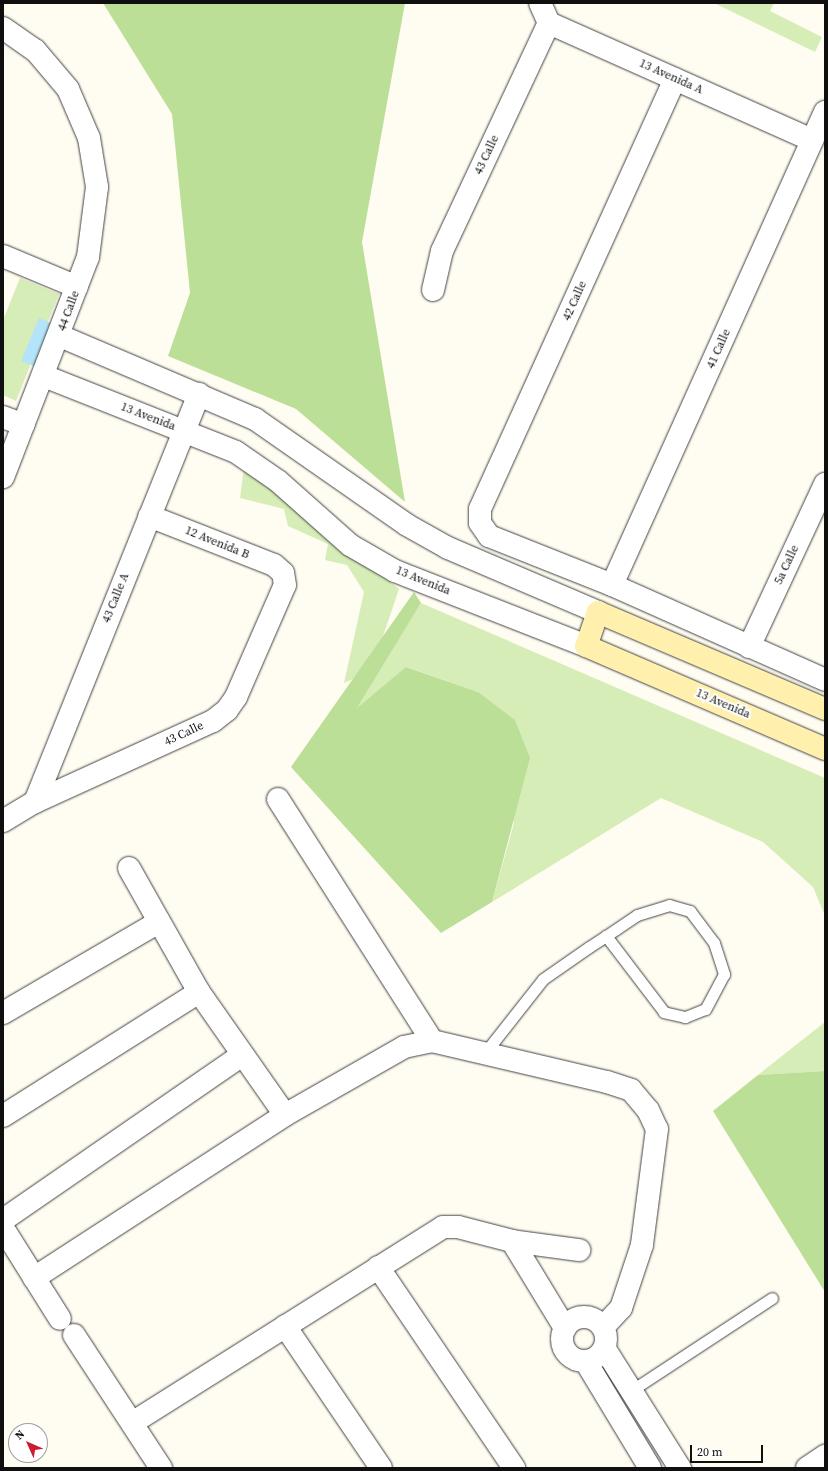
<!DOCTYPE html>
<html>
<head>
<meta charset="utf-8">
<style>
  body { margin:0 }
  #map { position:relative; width:828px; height:1471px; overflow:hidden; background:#fffcf2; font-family:"Source Serif 4",serif }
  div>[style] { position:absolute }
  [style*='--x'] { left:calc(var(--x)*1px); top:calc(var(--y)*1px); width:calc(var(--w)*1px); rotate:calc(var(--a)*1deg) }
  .green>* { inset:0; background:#d7edb8 }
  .forest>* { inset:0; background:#bbdf96 }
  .water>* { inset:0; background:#b3e4fa }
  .roads { filter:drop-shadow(0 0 1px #424242) drop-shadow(0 0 1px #424242) }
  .lane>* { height:11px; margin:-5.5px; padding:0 5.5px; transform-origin:5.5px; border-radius:5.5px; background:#fff }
  .street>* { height:22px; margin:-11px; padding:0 11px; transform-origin:11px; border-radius:11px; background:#fff }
  .street>.ring { margin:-11px; padding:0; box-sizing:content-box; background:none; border:22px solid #fff; border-radius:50% }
  .secondary>* { height:22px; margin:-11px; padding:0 11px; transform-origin:11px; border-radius:11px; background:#fff1ad }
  span { translate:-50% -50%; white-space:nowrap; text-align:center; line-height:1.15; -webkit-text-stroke:4px #fff; paint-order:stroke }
  .street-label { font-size:12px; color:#0f0f0f }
  .frame { position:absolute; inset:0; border:4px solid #0f0f0f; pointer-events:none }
  .north { position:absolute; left:8px; top:1423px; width:40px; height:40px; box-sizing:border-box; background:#fff; border:1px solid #9f9f9f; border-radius:50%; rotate:315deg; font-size:11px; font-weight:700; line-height:16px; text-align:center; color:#0f0f0f }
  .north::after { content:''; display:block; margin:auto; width:14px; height:18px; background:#ca1d30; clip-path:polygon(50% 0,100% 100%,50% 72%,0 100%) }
  .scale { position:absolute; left:690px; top:1445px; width:73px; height:18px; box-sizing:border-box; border:2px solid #0f0f0f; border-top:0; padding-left:5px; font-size:12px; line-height:14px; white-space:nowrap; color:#0f0f0f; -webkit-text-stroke:3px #fff; paint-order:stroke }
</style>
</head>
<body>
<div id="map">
  <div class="green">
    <div style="clip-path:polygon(714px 3px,774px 3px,770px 11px,822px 37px,815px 52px)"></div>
    <div style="clip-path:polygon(20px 278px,59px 294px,16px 401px,3px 395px,3px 320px)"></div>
    <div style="clip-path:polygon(244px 467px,399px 589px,379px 648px,361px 676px,344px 683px,364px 592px,347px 565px,325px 560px,328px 544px,288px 526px,284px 509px,240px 498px)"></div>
    <div style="clip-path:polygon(421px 603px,825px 778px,825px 916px,813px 887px,763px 842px,661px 798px,492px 902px,514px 823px,478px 692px,407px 667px,356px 709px)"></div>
    <div style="clip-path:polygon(825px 1022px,825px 1071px,758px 1075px)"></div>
  </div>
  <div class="forest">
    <div style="clip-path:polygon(103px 3px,405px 3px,362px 242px,405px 502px,296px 409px,168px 356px,190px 293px,172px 114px)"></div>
    <div style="clip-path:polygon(414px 592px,421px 603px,357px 708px,406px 667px,478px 692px,515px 720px,530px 758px,492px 902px,441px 933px,291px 767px)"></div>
    <div style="clip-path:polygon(825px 1071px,825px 1292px,713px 1111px,758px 1075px)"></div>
  </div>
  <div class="water">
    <div style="clip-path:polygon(39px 318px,51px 323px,34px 366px,21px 361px)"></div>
  </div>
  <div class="roads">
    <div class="lane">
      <div style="--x:484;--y:1054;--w:95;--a:-51.8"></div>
      <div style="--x:543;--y:979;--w:56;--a:-34.8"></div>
      <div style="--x:589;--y:947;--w:20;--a:-33"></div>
      <div style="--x:606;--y:936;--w:37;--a:-34"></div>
      <div style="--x:637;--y:915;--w:34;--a:-17"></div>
      <div style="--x:669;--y:905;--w:22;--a:16"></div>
      <div style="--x:690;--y:911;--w:40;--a:53"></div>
      <div style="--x:714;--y:943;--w:33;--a:72"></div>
      <div style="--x:724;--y:974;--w:40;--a:118"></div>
      <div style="--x:705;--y:1009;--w:22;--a:158"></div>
      <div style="--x:685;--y:1017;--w:22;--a:-167"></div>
      <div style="--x:664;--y:1012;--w:96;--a:-127.3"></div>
      <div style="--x:629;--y:1392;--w:171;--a:-33.3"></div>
    </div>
    <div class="street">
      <div style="--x:540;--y:3;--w:22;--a:66"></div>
      <div style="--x:549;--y:23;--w:288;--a:24"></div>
      <div style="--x:3;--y:28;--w:39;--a:35"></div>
      <div style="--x:35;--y:50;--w:51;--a:49.8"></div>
      <div style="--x:68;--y:89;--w:53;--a:66.8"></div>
      <div style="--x:89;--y:138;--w:50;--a:80.7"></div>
      <div style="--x:97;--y:187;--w:71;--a:97.3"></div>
      <div style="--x:88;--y:257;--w:236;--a:111.1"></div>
      <div style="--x:675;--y:79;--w:472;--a:114.4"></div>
      <div style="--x:480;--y:509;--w:14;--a:90"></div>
      <div style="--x:480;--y:523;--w:16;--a:55"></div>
      <div style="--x:489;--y:536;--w:132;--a:21.7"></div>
      <div style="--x:612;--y:585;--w:233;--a:24"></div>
      <div style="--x:3;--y:256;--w:80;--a:22.7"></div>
      <div style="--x:433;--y:290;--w:40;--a:-77"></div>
      <div style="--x:442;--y:251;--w:252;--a:-64.9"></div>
      <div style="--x:60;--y:336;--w:212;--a:23.1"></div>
      <div style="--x:255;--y:419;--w:185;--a:34.9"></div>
      <div style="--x:407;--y:525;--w:47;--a:29.3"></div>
      <div style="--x:448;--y:548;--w:163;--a:23.1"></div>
      <div style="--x:44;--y:376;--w:206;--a:21.6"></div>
      <div style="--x:236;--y:452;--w:51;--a:34.6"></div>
      <div style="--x:278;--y:481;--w:96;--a:41.6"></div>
      <div style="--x:350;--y:545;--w:52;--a:30"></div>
      <div style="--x:395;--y:571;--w:205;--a:21.4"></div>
      <div style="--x:3;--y:417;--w:22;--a:21"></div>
      <div style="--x:612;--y:585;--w:519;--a:-65.76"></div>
      <div style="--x:749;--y:647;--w:180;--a:-65"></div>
      <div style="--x:278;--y:799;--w:287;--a:57.5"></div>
      <div style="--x:432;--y:1041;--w:180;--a:13.2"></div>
      <div style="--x:607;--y:1082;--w:25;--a:18"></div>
      <div style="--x:631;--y:1090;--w:26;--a:50"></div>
      <div style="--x:648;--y:1110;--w:21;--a:65"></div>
      <div style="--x:657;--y:1129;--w:117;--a:97.4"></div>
      <div style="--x:642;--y:1245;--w:66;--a:108.4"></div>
      <div style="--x:621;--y:1308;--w:26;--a:133"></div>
      <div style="--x:35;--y:802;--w:440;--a:-68.1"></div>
      <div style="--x:3;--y:821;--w:37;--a:-31"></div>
      <div style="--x:35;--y:802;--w:196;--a:-24.5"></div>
      <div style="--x:213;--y:721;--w:18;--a:-38"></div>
      <div style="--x:227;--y:710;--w:16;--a:-55"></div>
      <div style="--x:236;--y:697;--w:122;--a:-66.4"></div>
      <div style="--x:285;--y:585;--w:12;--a:-99"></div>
      <div style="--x:283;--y:573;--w:12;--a:-138"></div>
      <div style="--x:274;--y:565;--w:134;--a:-158.6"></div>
      <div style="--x:129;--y:868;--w:142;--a:60.6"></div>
      <div style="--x:199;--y:992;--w:150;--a:55"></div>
      <div style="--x:3;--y:1013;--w:181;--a:-30.3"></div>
      <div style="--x:3;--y:1116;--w:232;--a:-32.3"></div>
      <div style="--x:3;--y:1220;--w:289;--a:-34.6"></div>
      <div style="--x:3;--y:1228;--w:107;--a:57.9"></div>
      <div style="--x:512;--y:1241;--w:102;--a:58.7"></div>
      <div style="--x:378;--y:1267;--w:243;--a:55.9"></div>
      <div style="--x:34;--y:1278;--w:299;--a:-33"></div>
      <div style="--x:285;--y:1115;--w:137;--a:-29.7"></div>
      <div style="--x:404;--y:1047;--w:29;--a:-12"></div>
      <div class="ring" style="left:562px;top:1317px;width:22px;height:22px"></div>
      <div style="--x:285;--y:1326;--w:171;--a:55.9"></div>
      <div style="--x:74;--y:1335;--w:159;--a:56.8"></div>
      <div style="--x:605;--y:1349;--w:141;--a:57.8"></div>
      <div style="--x:586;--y:1362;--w:124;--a:58.9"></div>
      <div style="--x:132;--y:1423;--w:368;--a:-32.2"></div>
      <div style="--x:443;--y:1227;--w:15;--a:0"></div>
      <div style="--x:458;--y:1227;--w:56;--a:14.5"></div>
      <div style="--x:512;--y:1241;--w:68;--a:7.7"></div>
      <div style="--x:807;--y:1468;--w:22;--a:-34"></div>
    </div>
    <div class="secondary">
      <div style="--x:825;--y:709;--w:247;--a:-156.9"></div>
      <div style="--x:598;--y:612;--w:36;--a:109"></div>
      <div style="--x:586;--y:646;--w:260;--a:23.3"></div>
    </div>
  </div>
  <div class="street-label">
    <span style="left:671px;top:77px;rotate:24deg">13 Avenida A</span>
    <span style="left:487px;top:155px;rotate:-65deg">43 Calle</span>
    <span style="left:575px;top:301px;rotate:-66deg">42 Calle</span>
    <span style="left:69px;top:311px;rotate:-70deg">44 Calle</span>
    <span style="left:719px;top:349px;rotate:-66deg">41 Calle</span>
    <span style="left:148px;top:417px;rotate:21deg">13 Avenida</span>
    <span style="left:217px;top:543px;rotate:22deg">12 Avenida B</span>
    <span style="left:787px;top:565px;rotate:-65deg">5a Calle</span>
    <span style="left:423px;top:581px;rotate:22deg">13 Avenida</span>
    <span style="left:116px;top:598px;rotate:-68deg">43 Calle A</span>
    <span style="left:723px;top:704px;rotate:23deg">13 Avenida</span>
    <span style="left:184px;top:734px;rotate:-25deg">43 Calle</span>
  </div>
  <div class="frame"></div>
  <div class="north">N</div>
  <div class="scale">20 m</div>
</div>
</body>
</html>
